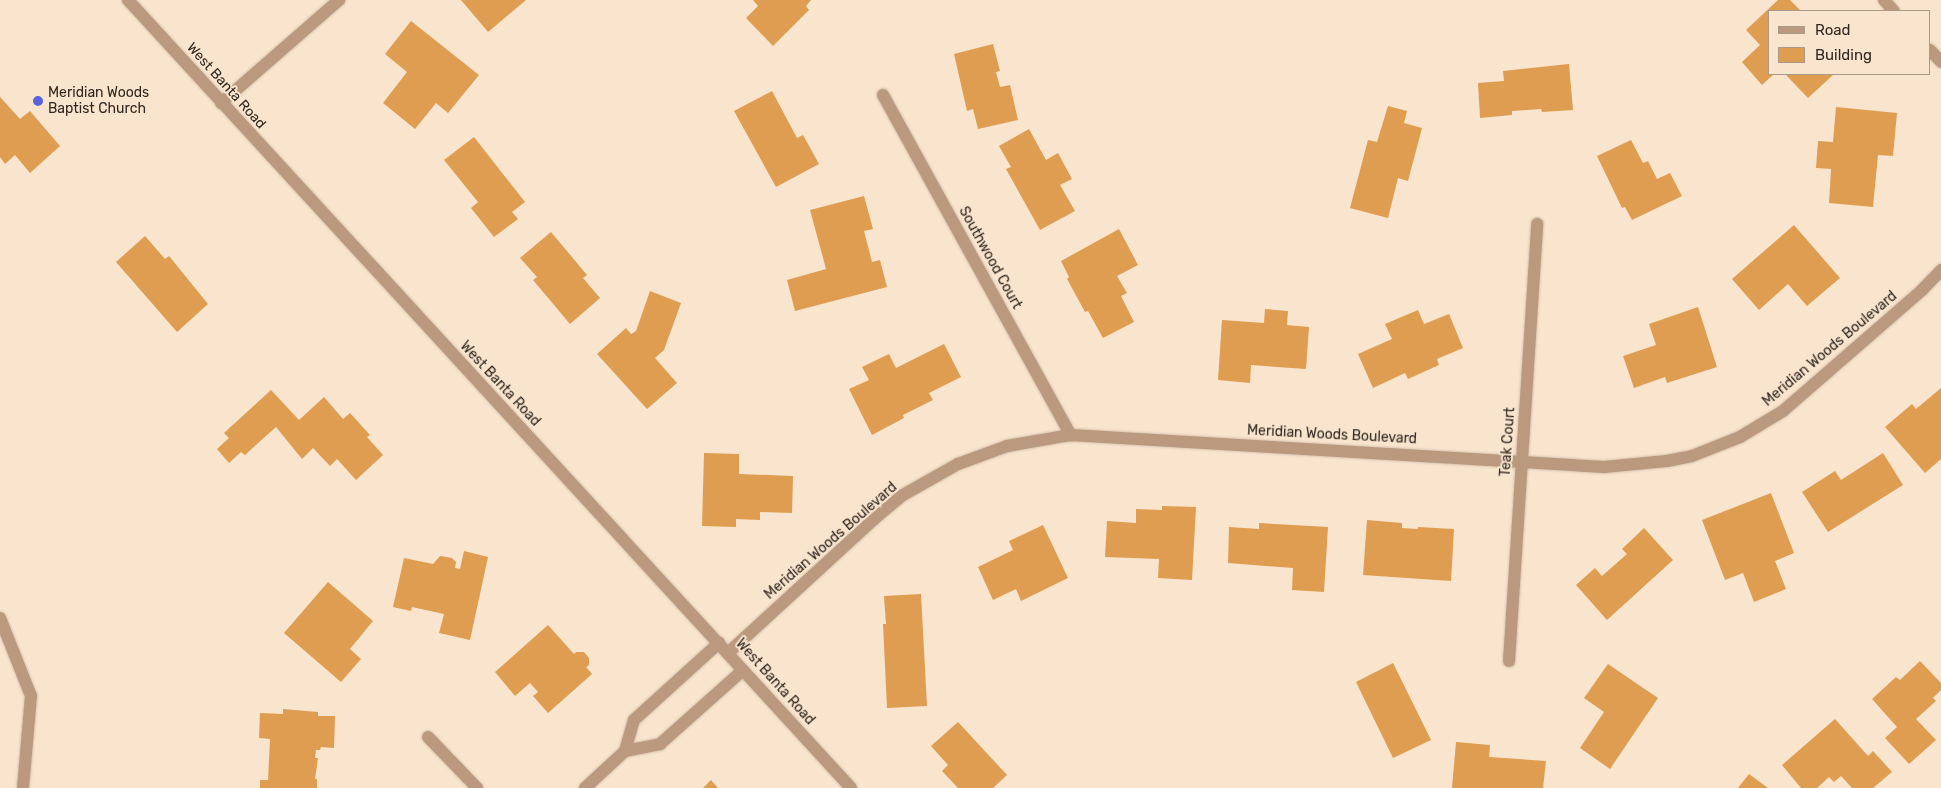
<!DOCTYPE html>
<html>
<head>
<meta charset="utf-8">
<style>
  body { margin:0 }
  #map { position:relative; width:1941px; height:788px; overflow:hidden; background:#f9e4cd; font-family:Rubik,sans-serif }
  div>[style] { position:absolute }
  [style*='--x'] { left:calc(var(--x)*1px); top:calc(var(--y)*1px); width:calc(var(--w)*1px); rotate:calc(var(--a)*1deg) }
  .building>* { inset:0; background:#df9d52 }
  .roads { filter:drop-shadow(0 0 1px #d5c2ae) drop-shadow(0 0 1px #d5c2ae) }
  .minor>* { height:12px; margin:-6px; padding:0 6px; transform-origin:6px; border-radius:6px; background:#ba997e }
  .dots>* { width:14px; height:14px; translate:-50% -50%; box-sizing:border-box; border:2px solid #f9e4cd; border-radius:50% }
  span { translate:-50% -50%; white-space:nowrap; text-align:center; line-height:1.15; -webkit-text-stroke:4px #f9e4cd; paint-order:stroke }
  .street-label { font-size:14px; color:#302820 }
  .poi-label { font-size:14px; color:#302820 }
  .left { translate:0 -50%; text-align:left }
  .legend { position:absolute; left:1768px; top:10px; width:162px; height:65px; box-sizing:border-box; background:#f9e4cd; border:1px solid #a99988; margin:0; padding:6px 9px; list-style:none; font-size:15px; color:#302820 }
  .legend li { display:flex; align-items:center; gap:10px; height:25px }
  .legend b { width:25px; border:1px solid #a99988 }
</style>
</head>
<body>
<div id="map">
  <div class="building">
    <div style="clip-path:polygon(461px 0,526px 0,488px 32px)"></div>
    <div style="clip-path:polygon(753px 0,811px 0,806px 6px,809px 10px,773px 46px,746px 18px,758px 6px)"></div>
    <div style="clip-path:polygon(1778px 0,1790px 0,1801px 11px,1770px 11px,1770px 74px,1774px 74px,1762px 85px,1742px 62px,1760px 45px,1746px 30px)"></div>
    <div style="clip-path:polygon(411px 21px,479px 75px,448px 113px,436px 103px,415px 129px,383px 103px,407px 72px,385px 54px)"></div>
    <div style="clip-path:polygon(993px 44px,1000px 71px,996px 72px,1000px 87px,1010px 85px,1018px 120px,978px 129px,973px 109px,967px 111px,954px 54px)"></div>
    <div style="clip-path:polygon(1569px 64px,1573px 110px,1542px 112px,1541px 109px,1512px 111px,1512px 115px,1480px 118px,1478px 83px,1504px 81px,1503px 71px)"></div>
    <div style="clip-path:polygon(1785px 74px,1834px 74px,1808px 98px)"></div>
    <div style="clip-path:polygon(772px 91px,797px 138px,803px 135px,819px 164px,776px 187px,734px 111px)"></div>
    <div style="clip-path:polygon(0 97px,20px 119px,30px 111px,60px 146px,30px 173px,15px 155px,5px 164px,0 157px)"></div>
    <div style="clip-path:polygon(1388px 106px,1407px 111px,1404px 123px,1422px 128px,1408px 181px,1398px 178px,1388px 218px,1350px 208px,1368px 140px,1377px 142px)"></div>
    <div style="clip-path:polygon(1836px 107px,1897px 113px,1893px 156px,1878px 155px,1873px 207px,1829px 203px,1831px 169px,1816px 168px,1818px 141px,1833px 142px)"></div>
    <div style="clip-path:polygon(1029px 129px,1046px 160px,1058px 153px,1072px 179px,1060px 185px,1075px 211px,1040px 230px,1006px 169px,1011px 167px,999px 146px)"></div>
    <div style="clip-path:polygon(474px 137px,525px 202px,512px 212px,518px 219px,494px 237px,471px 208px,478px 202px,444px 160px)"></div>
    <div style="clip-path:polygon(1631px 140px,1643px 163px,1648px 161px,1657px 179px,1670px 173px,1682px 196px,1632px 220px,1625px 207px,1622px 208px,1597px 156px)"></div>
    <div style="clip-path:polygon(864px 196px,873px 229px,864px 231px,872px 262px,880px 260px,887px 287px,795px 311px,787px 280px,826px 269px,810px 210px)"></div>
    <div style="clip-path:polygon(1794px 225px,1840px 278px,1807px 306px,1788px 284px,1759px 310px,1732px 279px)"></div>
    <div style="clip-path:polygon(1119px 229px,1138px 265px,1117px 276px,1127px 293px,1121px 296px,1134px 322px,1103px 338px,1088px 311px,1085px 312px,1067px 279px,1069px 277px,1061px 261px)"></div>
    <div style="clip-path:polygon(551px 232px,587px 275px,583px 278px,600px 298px,570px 324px,533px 280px,537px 277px,520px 258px)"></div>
    <div style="clip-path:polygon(145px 236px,165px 259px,169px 256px,208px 304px,177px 332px,116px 262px)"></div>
    <div style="clip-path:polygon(650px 291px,681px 303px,664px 350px,655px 358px,677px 383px,647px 409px,597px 354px,626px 328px,631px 334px,636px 331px)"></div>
    <div style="clip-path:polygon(1698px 307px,1717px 367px,1667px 383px,1665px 377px,1634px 388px,1623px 356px,1656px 345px,1649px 324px)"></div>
    <div style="clip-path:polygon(1265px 309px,1288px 311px,1287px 325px,1309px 327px,1306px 369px,1251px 365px,1250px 383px,1218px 380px,1222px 320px,1264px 323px)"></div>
    <div style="clip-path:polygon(1418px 310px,1424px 324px,1449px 314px,1463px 348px,1437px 359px,1439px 365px,1408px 379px,1405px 373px,1373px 388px,1358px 354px,1392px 339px,1385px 324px)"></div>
    <div style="clip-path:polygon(944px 344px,961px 377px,929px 393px,933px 400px,903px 415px,904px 418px,872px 435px,849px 389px,869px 380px,862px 367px,889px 354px,896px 368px)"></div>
    <div style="clip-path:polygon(1941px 388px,1941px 459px,1925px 473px,1885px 427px,1912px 404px,1916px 409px)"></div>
    <div style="clip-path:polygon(271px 390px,299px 420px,324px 397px,343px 419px,350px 413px,370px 435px,367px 437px,383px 455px,356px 480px,337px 459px,330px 466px,313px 448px,302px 459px,276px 427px,245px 455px,241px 452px,229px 463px,217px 449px,229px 438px,224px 433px)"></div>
    <div style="clip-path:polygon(704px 453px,739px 454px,739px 474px,793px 476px,792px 513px,760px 512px,760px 520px,736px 519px,736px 527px,702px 526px)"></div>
    <div style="clip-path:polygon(1883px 453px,1903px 485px,1828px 532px,1802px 492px,1835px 471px,1841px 480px)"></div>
    <div style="clip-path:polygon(1771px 493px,1794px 553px,1775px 561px,1786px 589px,1754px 602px,1743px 573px,1725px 580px,1702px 520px)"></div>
    <div style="clip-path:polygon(1162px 506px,1196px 507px,1192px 580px,1158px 578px,1159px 559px,1105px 557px,1107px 521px,1136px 523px,1136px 509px,1162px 510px)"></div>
    <div style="clip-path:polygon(1367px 520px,1402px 523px,1402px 528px,1418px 529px,1418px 527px,1454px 529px,1451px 581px,1363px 575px)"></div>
    <div style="clip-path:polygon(1259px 523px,1328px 527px,1324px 592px,1292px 590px,1293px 568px,1228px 563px,1229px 527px,1259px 529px)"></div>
    <div style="clip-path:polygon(1043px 525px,1068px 578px,1021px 601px,1016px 589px,993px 600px,978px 567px,1013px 550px,1009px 541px)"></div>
    <div style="clip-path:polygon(1644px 528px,1673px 560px,1607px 620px,1576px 585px,1595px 568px,1602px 576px,1627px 554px,1622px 549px)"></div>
    <div style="clip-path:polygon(464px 551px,488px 557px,470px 640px,439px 633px,444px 614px,412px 607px,411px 611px,393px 607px,404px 558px,433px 564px,440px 556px,452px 558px,456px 562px,455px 568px,460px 569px)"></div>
    <div style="clip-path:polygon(328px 582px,373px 621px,350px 649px,361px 659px,341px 682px,284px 633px)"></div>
    <div style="clip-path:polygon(921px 594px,927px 706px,887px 708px,883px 624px,886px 624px,884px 596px)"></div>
    <div style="clip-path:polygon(548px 625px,574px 654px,576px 652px,584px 652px,589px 658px,589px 665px,586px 667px,592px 674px,548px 713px,533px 696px,538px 692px,530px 683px,515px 696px,495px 672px)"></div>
    <div style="clip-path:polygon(1920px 661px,1941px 683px,1941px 690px,1933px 698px,1936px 701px,1916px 719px,1936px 740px,1909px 764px,1885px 738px,1897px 727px,1872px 699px,1896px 677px,1900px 680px)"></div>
    <div style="clip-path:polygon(1393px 663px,1431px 740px,1393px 758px,1356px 682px)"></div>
    <div style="clip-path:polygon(1608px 664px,1658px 698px,1610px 769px,1580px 748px,1604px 712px,1584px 698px)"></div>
    <div style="clip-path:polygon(283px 709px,318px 712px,318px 716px,335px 716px,334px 748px,321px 747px,320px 750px,316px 750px,315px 758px,318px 758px,315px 779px,317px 779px,317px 788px,260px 788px,260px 780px,268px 780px,270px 739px,259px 738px,260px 713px,283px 714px)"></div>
    <div style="clip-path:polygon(1835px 719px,1868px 756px,1873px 751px,1892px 772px,1873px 788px,1852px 788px,1841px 776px,1834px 782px,1829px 777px,1817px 788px,1801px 788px,1782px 765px)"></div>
    <div style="clip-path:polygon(958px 722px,1007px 775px,993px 788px,958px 788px,942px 771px,948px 765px,931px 746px)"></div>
    <div style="clip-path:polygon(1456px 742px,1490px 745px,1489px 757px,1546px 761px,1543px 788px,1452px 788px)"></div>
    <div style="clip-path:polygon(1749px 774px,1768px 788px,1738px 788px)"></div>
    <div style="clip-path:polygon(711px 780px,718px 788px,703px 788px)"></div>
  </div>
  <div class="roads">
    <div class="minor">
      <div style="--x:128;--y:0;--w:1069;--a:47.46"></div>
      <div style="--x:1884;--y:0;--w:15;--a:48"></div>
      <div style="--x:1930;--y:50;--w:16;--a:47"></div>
      <div style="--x:883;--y:95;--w:389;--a:61.1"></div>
      <div style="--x:221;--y:103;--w:157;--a:-41.1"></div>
      <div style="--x:0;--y:618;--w:84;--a:68.3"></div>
      <div style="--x:31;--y:696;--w:92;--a:95"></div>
      <div style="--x:728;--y:653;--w:197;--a:-42.5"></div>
      <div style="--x:873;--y:520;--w:39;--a:-40"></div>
      <div style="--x:903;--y:495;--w:63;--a:-29.4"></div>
      <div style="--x:958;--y:464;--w:52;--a:-20.2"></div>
      <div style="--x:1007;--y:446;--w:65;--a:-9.8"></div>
      <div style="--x:1071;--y:435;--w:534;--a:3.44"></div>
      <div style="--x:1604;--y:467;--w:63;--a:-5.4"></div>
      <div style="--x:1667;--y:461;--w:25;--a:-11"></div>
      <div style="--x:1692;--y:456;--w:52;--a:-21.6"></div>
      <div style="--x:1740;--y:437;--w:50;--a:-31.2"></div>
      <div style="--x:1783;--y:411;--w:184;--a:-41"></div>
      <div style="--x:1922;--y:290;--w:28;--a:-46"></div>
      <div style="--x:1509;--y:661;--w:438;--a:-86.3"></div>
      <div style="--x:428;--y:737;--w:71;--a:46.1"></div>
      <div style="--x:625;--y:751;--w:36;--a:-11"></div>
      <div style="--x:660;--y:744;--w:111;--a:-41.7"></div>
      <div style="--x:585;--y:788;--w:54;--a:-42.8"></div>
      <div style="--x:625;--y:751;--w:32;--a:-74"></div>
      <div style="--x:634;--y:720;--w:115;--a:-42.2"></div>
    </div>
  </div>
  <div class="dots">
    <div style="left:38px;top:101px;background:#5664db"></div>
  </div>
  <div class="street-label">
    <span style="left:226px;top:86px;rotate:48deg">West Banta Road</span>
    <span style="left:990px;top:258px;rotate:61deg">Southwood Court</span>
    <span style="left:1830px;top:349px;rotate:-40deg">Meridian Woods Boulevard</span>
    <span style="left:500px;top:384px;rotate:47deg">West Banta Road</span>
    <span style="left:1332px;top:435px;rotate:3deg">Meridian Woods Boulevard</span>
    <span style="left:1508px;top:442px;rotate:-86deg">Teak Court</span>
    <span style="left:831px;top:541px;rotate:-41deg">Meridian Woods Boulevard</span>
    <span style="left:775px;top:682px;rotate:48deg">West Banta Road</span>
  </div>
  <div class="poi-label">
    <span class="left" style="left:48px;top:101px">Meridian Woods<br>Baptist Church</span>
  </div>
  <ul class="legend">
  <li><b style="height:6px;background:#ba997e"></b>Road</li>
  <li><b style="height:14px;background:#df9d52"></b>Building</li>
  </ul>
</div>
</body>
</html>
